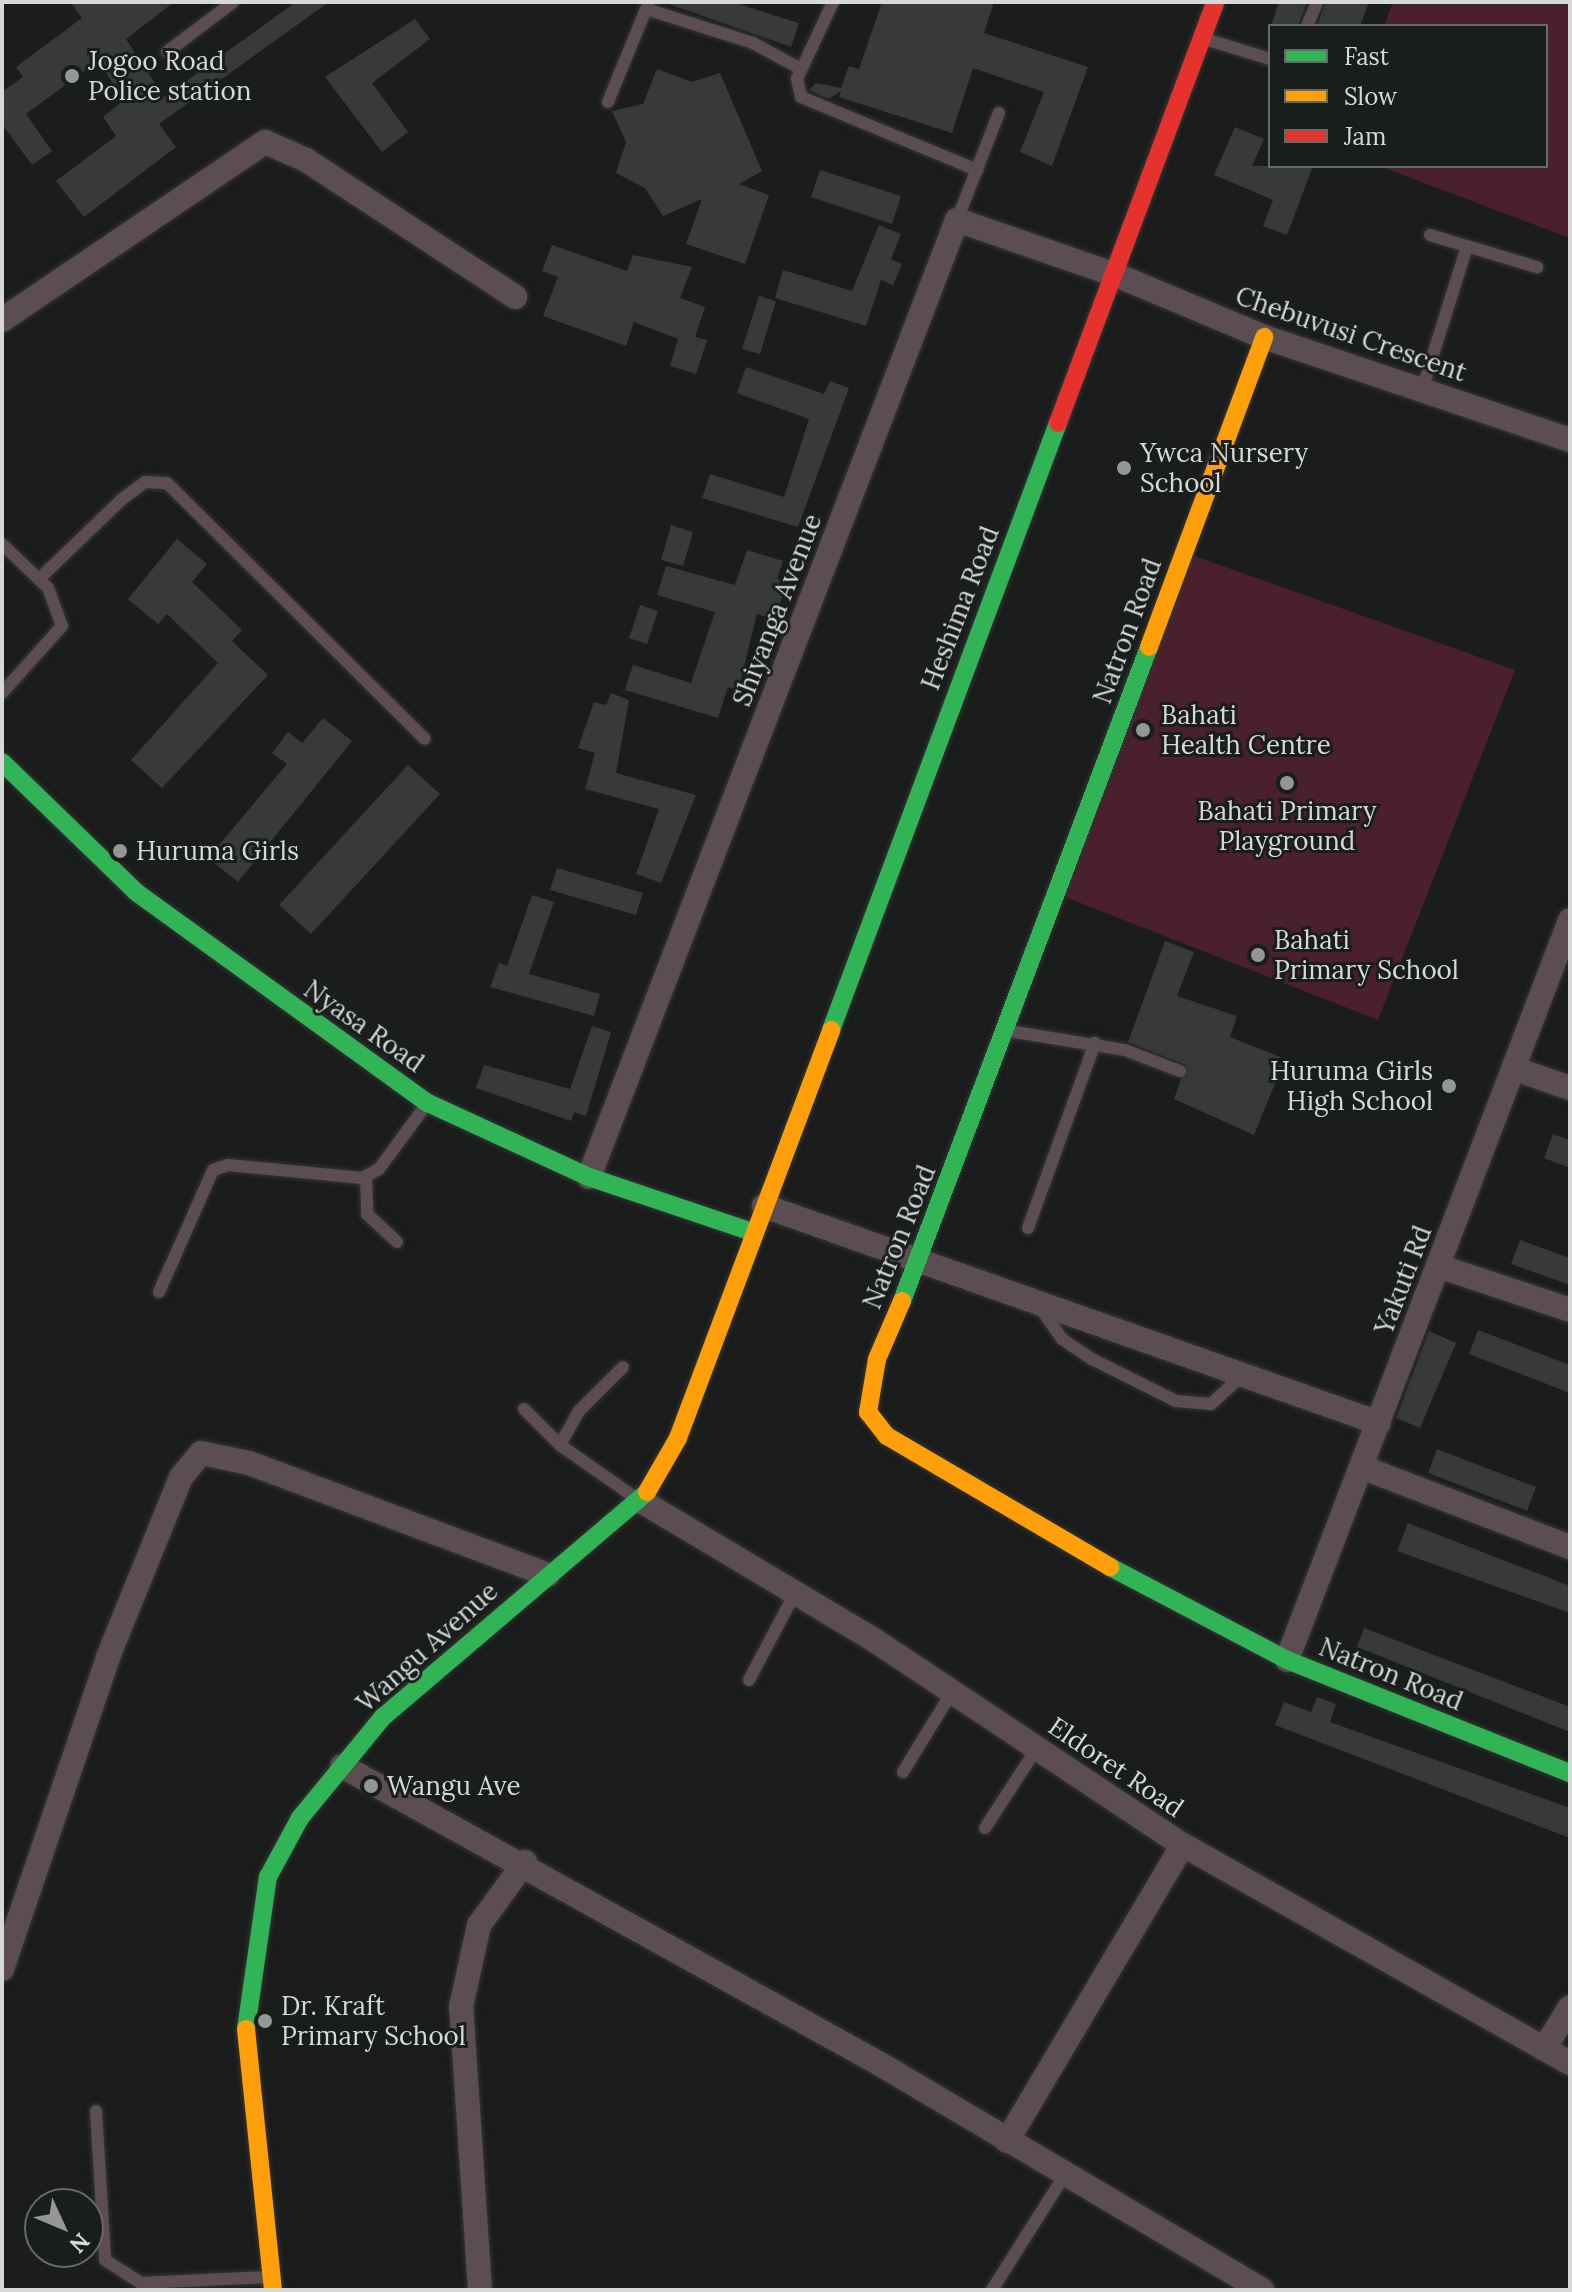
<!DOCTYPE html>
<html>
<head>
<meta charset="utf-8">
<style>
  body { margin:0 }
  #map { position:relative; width:1572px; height:2292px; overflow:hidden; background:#1a1d1c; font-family:Lora,serif }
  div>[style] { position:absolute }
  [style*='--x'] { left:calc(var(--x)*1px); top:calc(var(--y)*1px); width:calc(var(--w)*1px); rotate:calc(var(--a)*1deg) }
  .green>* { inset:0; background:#4a202d }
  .building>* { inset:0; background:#383a39 }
  .roads { filter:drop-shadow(0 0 2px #353636) drop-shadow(0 0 2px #353636) }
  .lane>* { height:12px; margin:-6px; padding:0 6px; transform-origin:6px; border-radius:6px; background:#5c4d52 }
  .street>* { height:24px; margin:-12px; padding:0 12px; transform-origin:12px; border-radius:12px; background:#5c4d52 }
  .fast>* { height:18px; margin:-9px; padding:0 9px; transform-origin:9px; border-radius:9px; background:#30b455 }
  .slow>* { height:18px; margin:-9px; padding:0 9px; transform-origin:9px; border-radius:9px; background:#ff9f0a }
  .jam>* { height:18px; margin:-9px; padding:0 9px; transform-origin:9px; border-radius:9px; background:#e5322d }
  .dots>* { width:22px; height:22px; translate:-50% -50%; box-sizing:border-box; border:4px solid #191e1c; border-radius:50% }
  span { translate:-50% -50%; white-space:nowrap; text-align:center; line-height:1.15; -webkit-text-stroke:6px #191e1c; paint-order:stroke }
  .poi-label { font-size:26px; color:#d6d9d8 }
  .left { translate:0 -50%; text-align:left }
  .right { translate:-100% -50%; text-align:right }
  .street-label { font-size:26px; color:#d6d9d8 }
  .frame { position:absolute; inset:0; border:4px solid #d6d9d8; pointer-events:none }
  .legend { position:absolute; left:1268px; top:24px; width:280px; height:144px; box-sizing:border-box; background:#191e1c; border:2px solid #656967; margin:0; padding:10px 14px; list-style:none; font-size:24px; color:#d6d9d8 }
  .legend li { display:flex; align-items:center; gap:16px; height:40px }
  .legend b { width:40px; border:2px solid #656967 }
  .north { position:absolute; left:24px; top:2188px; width:80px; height:80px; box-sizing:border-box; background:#191e1c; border:2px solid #656967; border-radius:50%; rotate:134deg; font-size:22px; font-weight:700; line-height:32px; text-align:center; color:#d6d9d8 }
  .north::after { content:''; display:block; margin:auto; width:28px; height:36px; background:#949796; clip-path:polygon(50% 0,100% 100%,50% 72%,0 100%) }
</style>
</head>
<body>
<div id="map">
  <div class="green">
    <div style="clip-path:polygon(1393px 2px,1570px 2px,1570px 238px,1379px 166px,1546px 166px,1546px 26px,1384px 26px)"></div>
    <div style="clip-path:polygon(1192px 555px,1515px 670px,1378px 1020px,1060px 895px)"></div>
  </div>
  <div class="building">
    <div style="clip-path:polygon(70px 2px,174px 2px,126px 39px,164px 97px,296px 2px,329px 2px,159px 124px,176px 147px,84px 217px,56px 181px,116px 136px,103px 117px,124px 100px,98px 61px,26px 114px,52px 151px,32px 165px,2px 124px,2px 92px,23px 77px,16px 67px,82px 18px)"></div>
    <div style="clip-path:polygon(663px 2px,732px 2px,799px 23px,791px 47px)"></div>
    <div style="clip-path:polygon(882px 2px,994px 2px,984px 33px,1088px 67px,1052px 166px,1020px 152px,1044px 92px,973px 68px,952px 133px,839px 97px,841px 91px,829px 99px,809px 90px,816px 83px,841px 88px,849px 66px,859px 69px)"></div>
    <div style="clip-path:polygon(1279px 2px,1307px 2px,1298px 26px,1271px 26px)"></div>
    <div style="clip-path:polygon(1326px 2px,1369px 2px,1360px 26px,1317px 26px)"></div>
    <div style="clip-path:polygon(415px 19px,430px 39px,372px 83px,408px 132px,382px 152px,325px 77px)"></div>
    <div style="clip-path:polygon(657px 69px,692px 82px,720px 73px,762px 171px,739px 184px,769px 195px,745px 264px,686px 244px,702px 199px,663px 216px,645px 188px,616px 173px,626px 142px,612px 111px,643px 104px)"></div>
    <div style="clip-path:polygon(1235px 127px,1264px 139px,1252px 166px,1313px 166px,1287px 235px,1263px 226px,1273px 200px,1214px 175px)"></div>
    <div style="clip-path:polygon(820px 170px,901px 196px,892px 224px,811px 197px)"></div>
    <div style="clip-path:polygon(879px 225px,901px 234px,891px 259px,902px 264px,893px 285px,881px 280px,866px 326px,775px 298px,783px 270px,852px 291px)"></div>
    <div style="clip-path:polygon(552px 245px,627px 271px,633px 255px,692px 267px,680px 298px,705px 307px,695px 337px,707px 340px,696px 374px,670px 366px,678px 339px,634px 322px,626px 346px,543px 316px,558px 277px,542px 271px)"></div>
    <div style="clip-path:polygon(759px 296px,776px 301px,760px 354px,742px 349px)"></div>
    <div style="clip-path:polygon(746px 367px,824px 394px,830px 381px,849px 388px,798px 527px,702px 498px,710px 474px,784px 497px,809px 419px,737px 393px)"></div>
    <div style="clip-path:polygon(671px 525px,693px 532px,683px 566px,661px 560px)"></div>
    <div style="clip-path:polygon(177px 539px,207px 564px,192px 582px,242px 630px,232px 641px,268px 675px,162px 788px,131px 760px,218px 663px,167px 614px,158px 624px,128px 599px)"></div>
    <div style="clip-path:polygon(747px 550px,783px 561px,777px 579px,787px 582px,775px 619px,757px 614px,738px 691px,728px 687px,718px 718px,625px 690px,633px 665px,691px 683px,715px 612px,657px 595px,666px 566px,735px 585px)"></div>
    <div style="clip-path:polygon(640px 605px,658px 611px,647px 644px,629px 638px)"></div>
    <div style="clip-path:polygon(611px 693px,629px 700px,616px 773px,696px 795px,661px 883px,636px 874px,659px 809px,585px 789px,595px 753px,578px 748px,594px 702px,606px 705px)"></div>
    <div style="clip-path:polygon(323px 718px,352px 741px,238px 882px,208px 858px,287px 764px,272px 753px,288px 732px,302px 743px)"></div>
    <div style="clip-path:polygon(408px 765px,440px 794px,311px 934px,279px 905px)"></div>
    <div style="clip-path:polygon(557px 868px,643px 893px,636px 915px,550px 890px)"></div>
    <div style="clip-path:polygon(532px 895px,554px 902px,529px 974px,600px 994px,594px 1016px,490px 987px,499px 963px,507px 966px)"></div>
    <div style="clip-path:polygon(1165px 941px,1194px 952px,1177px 996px,1237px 1016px,1230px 1037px,1285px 1059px,1254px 1135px,1174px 1099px,1186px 1065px,1128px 1042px)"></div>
    <div style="clip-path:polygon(592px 1026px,611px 1032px,586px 1116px,574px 1112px,571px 1121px,476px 1088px,484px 1065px,570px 1089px)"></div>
    <div style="clip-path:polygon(1553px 1134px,1570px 1140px,1570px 1168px,1544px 1158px)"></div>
    <div style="clip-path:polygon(1520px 1240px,1570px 1258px,1570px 1285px,1511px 1264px)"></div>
    <div style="clip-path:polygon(1478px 1330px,1570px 1365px,1570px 1393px,1469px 1354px)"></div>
    <div style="clip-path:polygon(1429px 1331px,1456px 1343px,1420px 1428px,1396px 1418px)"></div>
    <div style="clip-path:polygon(1437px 1449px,1536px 1487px,1527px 1511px,1428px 1473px)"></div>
    <div style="clip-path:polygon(1408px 1523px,1570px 1586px,1570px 1613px,1397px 1551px)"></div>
    <div style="clip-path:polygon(1364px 1628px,1570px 1707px,1570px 1732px,1357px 1647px)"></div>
    <div style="clip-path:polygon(1317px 1697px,1336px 1704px,1330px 1722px,1570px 1808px,1570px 1838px,1275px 1725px,1284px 1702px,1311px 1712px)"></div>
  </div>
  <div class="roads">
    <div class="lane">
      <div style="--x:833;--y:2;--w:85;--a:115.1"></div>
      <div style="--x:797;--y:79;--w:18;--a:77"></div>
      <div style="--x:801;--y:97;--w:191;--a:22.5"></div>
      <div style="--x:646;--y:9;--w:112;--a:17.6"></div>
      <div style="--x:753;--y:43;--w:55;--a:28.4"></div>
      <div style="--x:1307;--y:26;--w:26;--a:-67"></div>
      <div style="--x:1205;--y:39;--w:68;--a:17.1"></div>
      <div style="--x:167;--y:52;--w:83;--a:-37.1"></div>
      <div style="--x:608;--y:102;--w:108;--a:-67.7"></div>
      <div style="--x:957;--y:220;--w:115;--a:-68.6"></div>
      <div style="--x:1430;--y:235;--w:112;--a:16.7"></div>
      <div style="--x:1422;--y:390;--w:147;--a:-72.6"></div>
      <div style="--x:2;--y:544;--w:64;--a:43.7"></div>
      <div style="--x:48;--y:588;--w:40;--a:69.8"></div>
      <div style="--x:62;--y:626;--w:90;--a:131.8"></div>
      <div style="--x:39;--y:579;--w:114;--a:-43.9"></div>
      <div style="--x:121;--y:500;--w:30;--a:-37"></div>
      <div style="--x:145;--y:482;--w:22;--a:3"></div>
      <div style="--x:167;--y:483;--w:363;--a:44.8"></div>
      <div style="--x:1009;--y:1031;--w:118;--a:9.3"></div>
      <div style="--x:1125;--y:1050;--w:59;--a:20.9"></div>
      <div style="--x:366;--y:1177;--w:37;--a:88"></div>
      <div style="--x:367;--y:1214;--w:41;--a:43"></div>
      <div style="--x:1028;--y:1228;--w:197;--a:-70.1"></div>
      <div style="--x:159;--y:1292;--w:133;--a:-66.1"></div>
      <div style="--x:213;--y:1170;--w:16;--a:-18"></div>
      <div style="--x:228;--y:1165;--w:135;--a:5.5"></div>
      <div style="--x:362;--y:1178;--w:19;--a:-28"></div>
      <div style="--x:379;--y:1169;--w:79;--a:-53.7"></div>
      <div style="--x:1039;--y:1306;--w:40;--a:55.1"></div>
      <div style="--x:1062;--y:1339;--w:36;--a:34"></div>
      <div style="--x:1092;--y:1359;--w:94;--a:26.6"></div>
      <div style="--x:1176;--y:1401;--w:35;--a:5"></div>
      <div style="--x:1211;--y:1404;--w:46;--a:-42.4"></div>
      <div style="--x:524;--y:1409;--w:51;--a:45"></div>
      <div style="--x:560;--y:1445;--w:94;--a:35"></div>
      <div style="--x:560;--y:1445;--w:39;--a:-61"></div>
      <div style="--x:579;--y:1411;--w:62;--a:-45"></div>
      <div style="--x:749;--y:1680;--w:98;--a:-62.1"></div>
      <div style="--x:903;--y:1772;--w:94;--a:-58.5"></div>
      <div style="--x:985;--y:1828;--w:95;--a:-57"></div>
      <div style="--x:96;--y:2111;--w:149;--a:86.5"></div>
      <div style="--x:105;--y:2260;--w:43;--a:32.6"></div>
      <div style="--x:141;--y:2283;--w:127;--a:-2.7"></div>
      <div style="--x:992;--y:2290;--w:135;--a:-57.7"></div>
    </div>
    <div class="street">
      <div style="--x:2;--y:320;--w:318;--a:-34.1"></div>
      <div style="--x:265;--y:142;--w:45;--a:23.7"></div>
      <div style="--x:306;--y:160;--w:250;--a:33.2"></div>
      <div style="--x:1518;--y:1070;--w:55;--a:19.1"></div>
      <div style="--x:589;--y:1177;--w:1025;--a:-68.97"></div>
      <div style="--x:957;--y:220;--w:168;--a:19.1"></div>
      <div style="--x:1116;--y:275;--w:160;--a:22.7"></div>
      <div style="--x:1264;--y:337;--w:323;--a:18.6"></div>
      <div style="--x:764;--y:1206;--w:652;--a:19.44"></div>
      <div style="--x:1438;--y:1266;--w:139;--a:18.4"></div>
      <div style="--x:1364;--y:1468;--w:221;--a:21"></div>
      <div style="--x:641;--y:1501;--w:268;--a:30.8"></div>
      <div style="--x:871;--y:1638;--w:374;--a:33.6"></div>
      <div style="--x:1183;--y:1845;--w:444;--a:29.4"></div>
      <div style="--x:1287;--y:1660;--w:792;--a:-69.07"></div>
      <div style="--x:342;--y:1766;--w:615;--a:28.98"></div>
      <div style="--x:880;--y:2064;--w:444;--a:30.6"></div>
      <div style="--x:2;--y:1969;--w:330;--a:-71.2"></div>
      <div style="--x:108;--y:1657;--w:194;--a:-67.9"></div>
      <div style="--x:181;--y:1477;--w:31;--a:-50"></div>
      <div style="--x:201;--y:1453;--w:49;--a:11.8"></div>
      <div style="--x:249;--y:1463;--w:319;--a:20.5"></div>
      <div style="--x:1544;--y:2049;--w:49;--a:-58.2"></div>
      <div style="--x:1007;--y:2141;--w:344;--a:-59.3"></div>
      <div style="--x:480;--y:2290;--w:284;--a:-93.8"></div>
      <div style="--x:461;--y:2007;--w:84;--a:-77.6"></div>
      <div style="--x:479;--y:1925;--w:78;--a:-53.9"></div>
    </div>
    <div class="fast">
      <div style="--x:2;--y:762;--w:187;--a:44.1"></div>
      <div style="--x:136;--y:892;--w:360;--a:35.9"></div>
      <div style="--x:428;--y:1103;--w:177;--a:24.7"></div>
      <div style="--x:589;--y:1177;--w:175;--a:18.6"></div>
      <div style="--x:831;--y:1030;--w:648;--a:-69.5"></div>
      <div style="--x:902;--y:1301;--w:699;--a:-69.31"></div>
      <div style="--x:1110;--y:1567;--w:200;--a:27.7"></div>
      <div style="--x:1287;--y:1660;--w:305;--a:21.8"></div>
      <div style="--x:246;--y:2029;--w:154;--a:-81.8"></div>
      <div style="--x:268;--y:1877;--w:67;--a:-61.5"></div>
      <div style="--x:300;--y:1818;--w:131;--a:-50.6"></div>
      <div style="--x:383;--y:1717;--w:347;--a:-40.4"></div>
    </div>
    <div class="slow">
      <div style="--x:1149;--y:647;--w:331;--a:-69.6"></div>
      <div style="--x:902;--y:1301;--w:63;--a:113.3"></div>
      <div style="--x:877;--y:1359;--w:54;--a:99.6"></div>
      <div style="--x:868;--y:1412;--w:31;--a:52"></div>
      <div style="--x:887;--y:1436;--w:259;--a:30.4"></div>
      <div style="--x:647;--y:1492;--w:62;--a:-60.1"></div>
      <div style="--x:678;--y:1438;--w:436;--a:-69.4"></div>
      <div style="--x:246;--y:2029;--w:262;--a:84.1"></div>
    </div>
    <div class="jam">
      <div style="--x:1058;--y:423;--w:449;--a:-69.5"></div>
    </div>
  </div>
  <div class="dots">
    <div style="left:72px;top:76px;background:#949796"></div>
    <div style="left:1124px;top:468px;background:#949796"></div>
    <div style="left:1143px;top:730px;background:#949796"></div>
    <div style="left:1287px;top:783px;background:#949796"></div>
    <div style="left:120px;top:851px;background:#949796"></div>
    <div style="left:1258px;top:955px;background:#949796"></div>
    <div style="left:1449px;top:1086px;background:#949796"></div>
    <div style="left:371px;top:1786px;background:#949796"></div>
    <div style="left:265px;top:2021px;background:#949796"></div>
  </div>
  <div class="poi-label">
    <span class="left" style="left:88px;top:76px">Jogoo Road<br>Police station</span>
    <span class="left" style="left:1140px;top:468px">Ywca Nursery<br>School</span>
    <span class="left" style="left:1161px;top:730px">Bahati<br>Health Centre</span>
    <span style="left:1287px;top:826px">Bahati Primary<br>Playground</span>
    <span class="left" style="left:136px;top:851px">Huruma Girls</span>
    <span class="left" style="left:1274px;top:955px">Bahati<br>Primary School</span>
    <span class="right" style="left:1433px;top:1086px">Huruma Girls<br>High School</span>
    <span class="left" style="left:387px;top:1786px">Wangu Ave</span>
    <span class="left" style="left:281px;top:2021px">Dr. Kraft<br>Primary School</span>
  </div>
  <div class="street-label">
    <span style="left:1351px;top:334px;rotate:19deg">Chebuvusi Crescent</span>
    <span style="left:960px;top:608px;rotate:-69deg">Heshima Road</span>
    <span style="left:777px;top:610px;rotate:-69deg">Shiyanga Avenue</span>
    <span style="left:1127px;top:631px;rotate:-70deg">Natron Road</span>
    <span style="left:364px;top:1026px;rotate:35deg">Nyasa Road</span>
    <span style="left:899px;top:1237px;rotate:-68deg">Natron Road</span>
    <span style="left:1403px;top:1280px;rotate:-69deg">Yakuti Rd</span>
    <span style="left:427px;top:1647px;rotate:-42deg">Wangu Avenue</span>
    <span style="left:1391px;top:1674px;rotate:22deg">Natron Road</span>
    <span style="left:1116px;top:1767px;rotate:34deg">Eldoret Road</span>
  </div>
  <div class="frame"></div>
  <ul class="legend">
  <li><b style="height:10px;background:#30b455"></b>Fast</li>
  <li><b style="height:10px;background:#ff9f0a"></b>Slow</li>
  <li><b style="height:10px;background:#e5322d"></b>Jam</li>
  </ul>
  <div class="north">N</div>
</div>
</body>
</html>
